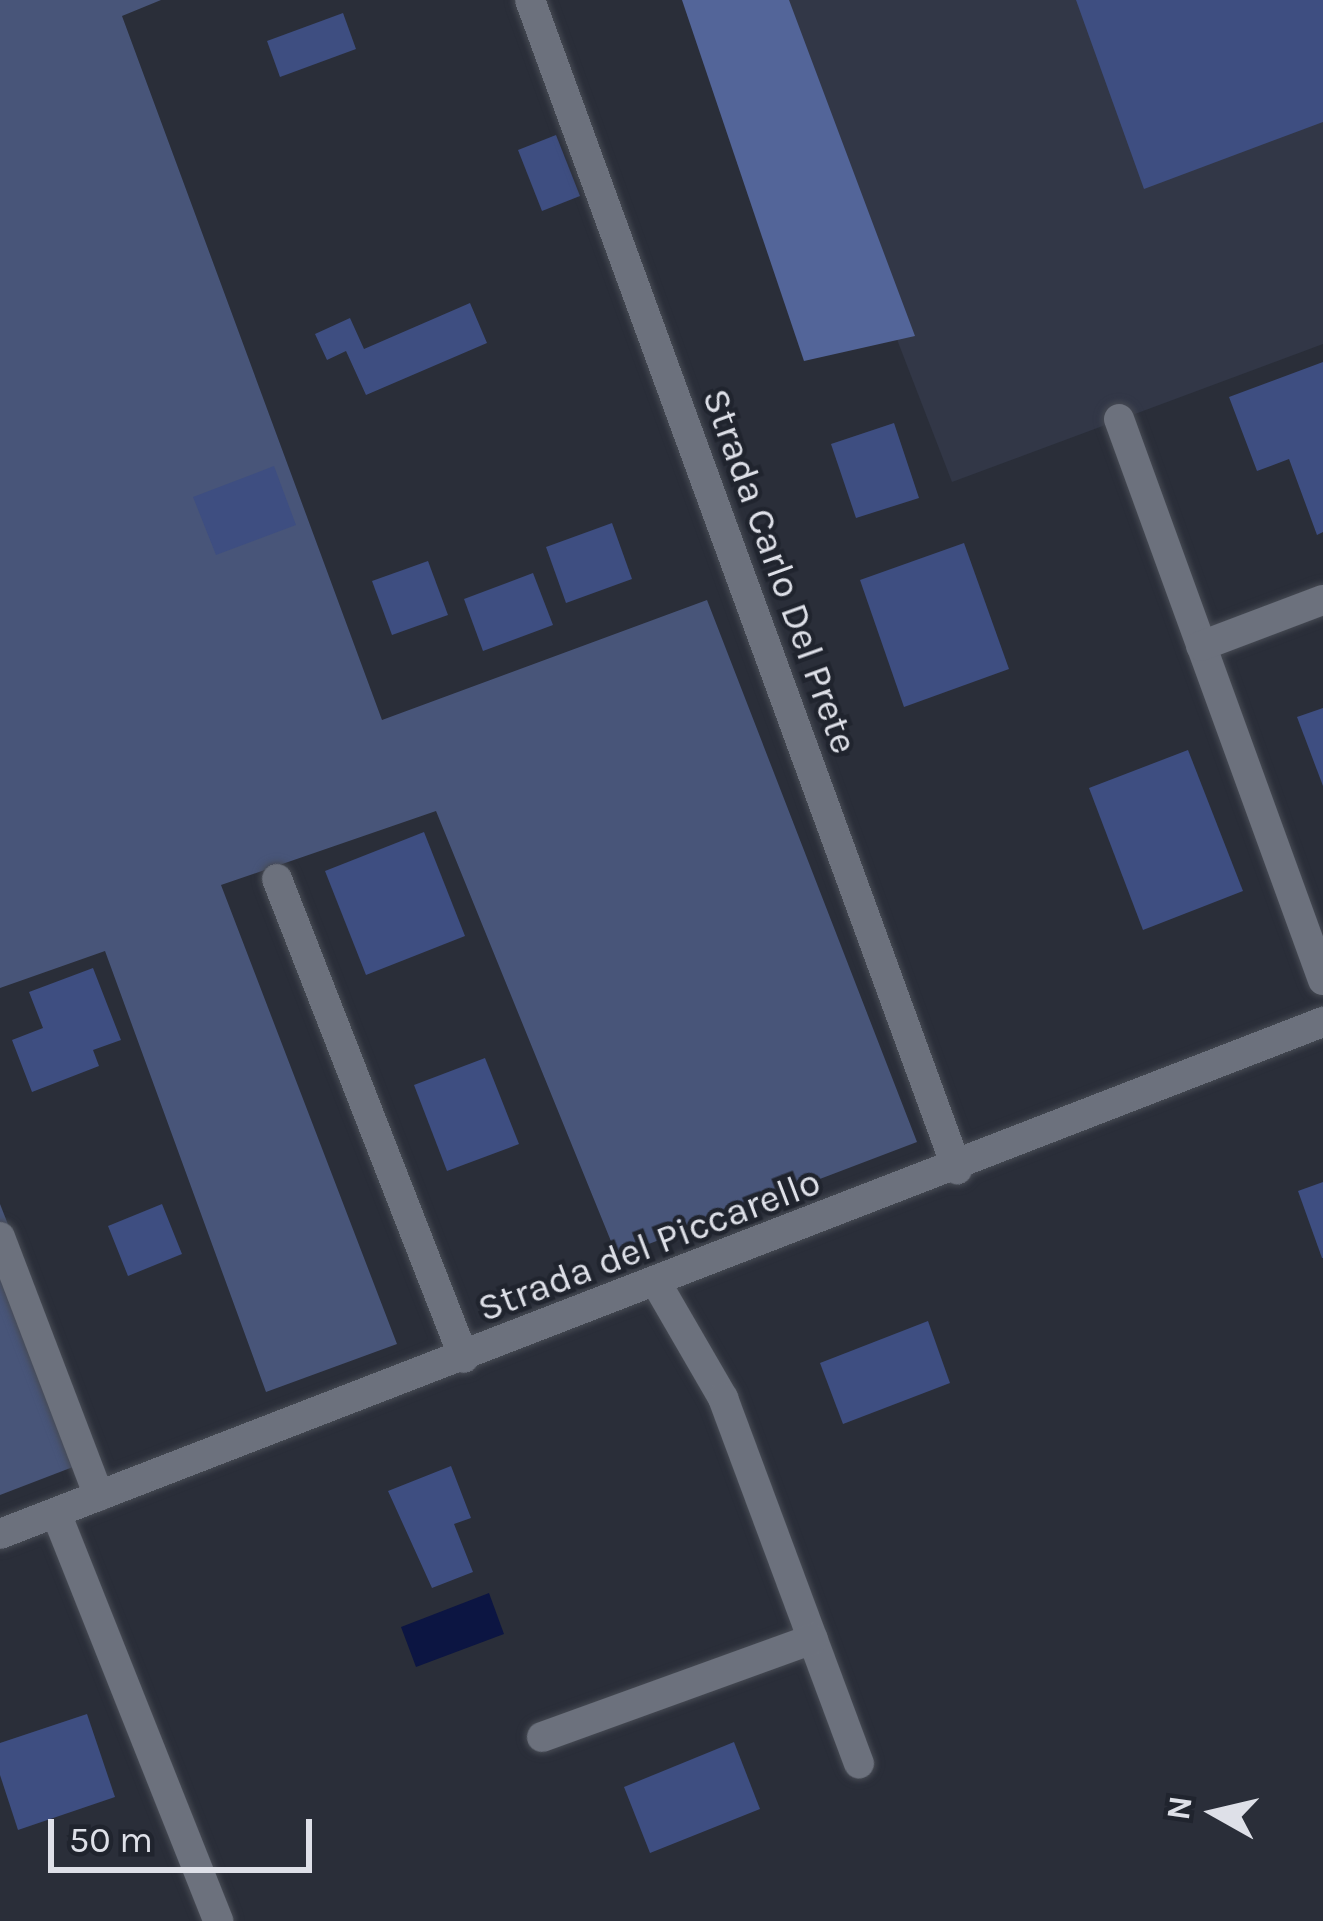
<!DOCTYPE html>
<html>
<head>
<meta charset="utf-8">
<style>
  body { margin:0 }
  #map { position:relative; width:1323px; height:1921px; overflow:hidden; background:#2a2e39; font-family:Karla,sans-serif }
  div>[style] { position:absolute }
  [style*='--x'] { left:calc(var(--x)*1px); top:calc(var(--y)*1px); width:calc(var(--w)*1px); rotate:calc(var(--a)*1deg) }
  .built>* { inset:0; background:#323747 }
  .green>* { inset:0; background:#485579 }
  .forest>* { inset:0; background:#536599 }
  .water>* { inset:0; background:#0c1542 }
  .building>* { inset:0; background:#3e4e81 }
  .roads { filter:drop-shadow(0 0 3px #474b54) drop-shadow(0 0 3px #474b54) }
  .minor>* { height:30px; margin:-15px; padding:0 15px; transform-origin:15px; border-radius:15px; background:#6c717d }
  .tertiary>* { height:30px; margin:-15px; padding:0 15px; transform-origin:15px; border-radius:15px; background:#6c717d }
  span { translate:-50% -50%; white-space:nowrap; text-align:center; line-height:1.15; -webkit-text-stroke:9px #20242e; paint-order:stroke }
  .street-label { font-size:39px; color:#dee0e8 }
  .north { position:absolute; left:1155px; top:1753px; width:120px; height:120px; -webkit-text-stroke:9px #20242e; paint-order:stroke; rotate:278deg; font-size:33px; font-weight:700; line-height:48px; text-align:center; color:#dee0e8 }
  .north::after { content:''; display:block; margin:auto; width:42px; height:54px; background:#dee0e8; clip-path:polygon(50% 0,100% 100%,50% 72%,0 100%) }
  .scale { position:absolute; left:48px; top:1819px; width:264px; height:54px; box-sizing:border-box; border:6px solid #dee0e8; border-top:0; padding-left:15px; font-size:36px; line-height:42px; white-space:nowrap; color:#dee0e8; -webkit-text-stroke:9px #20242e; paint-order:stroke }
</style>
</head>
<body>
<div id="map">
  <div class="built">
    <div style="clip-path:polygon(766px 0,1323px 0,1323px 344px,952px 482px)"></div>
  </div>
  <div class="green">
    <div style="clip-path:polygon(0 0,161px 0,122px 16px,382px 720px,707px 600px,917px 1142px,617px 1256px,436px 811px,221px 885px,397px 1344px,266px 1392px,105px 951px,0 988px)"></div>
    <div style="clip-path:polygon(0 1204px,99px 1457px,0 1495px)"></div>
  </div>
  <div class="forest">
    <div style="clip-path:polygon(682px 0,789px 0,915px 336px,804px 361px)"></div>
  </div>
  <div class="water">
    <div style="clip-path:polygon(489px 1593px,504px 1634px,416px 1667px,401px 1627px)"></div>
  </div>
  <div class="building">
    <div style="clip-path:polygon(1076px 0,1323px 0,1323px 122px,1144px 189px)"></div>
    <div style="clip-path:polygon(343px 13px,356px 49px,280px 77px,267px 41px)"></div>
    <div style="clip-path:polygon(556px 135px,580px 196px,542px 211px,518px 150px)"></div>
    <div style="clip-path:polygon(470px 303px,487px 343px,366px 395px,346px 351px,327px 360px,315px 334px,350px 318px,364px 349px)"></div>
    <div style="clip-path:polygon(1323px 362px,1323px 532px,1317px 535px,1289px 459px,1257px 471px,1229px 397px)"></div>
    <div style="clip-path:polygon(894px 423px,919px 498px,856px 518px,831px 444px)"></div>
    <div style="clip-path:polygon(274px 466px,296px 525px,216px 555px,193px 497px)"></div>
    <div style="clip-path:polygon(612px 523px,632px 579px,566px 603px,546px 547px)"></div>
    <div style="clip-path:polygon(964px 543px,1009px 669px,904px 707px,860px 580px)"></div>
    <div style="clip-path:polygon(428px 561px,448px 615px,392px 635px,372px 581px)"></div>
    <div style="clip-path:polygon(533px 573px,553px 625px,483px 651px,464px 599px)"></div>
    <div style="clip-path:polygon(1323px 708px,1323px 786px,1297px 717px)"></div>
    <div style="clip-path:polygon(1188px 750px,1243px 891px,1143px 930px,1089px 788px)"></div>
    <div style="clip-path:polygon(424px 832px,465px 936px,366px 975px,325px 871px)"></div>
    <div style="clip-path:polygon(93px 968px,121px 1040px,93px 1050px,99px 1066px,32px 1092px,12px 1040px,43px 1028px,29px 992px)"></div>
    <div style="clip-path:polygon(485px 1058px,519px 1144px,447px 1171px,414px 1085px)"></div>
    <div style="clip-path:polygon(1323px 1182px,1323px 1258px,1322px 1258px,1298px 1191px)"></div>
    <div style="clip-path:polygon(162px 1204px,182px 1254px,128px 1276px,108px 1226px)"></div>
    <div style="clip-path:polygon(928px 1321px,950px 1383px,843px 1424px,820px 1363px)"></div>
    <div style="clip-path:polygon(451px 1466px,471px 1518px,454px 1524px,473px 1572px,432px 1588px,388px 1491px)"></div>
    <div style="clip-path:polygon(87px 1714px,115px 1797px,18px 1830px,0 1775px,0 1743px)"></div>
    <div style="clip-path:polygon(734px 1742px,760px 1809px,650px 1853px,624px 1787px)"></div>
  </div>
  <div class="roads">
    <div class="minor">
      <div style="--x:530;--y:0;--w:1245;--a:69.93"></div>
      <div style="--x:1119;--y:419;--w:597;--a:70.02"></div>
      <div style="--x:1201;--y:646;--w:130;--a:-20.7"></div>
      <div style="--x:277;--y:879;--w:514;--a:68.67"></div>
      <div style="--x:0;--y:1237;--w:277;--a:69.1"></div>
      <div style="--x:657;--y:1284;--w:132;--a:59.9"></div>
      <div style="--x:723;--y:1398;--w:390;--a:69.6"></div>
      <div style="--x:56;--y:1513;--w:439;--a:68.3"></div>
      <div style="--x:542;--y:1737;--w:288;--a:-19.9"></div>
    </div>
    <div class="tertiary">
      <div style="--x:0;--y:1534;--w:1419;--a:-21.16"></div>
    </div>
  </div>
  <div class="street-label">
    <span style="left:780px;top:571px;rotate:70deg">Strada Carlo Del Prete</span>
    <span style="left:649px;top:1245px;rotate:-21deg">Strada del Piccarello</span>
  </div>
  <div class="north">N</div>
  <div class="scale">50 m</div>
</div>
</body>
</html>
